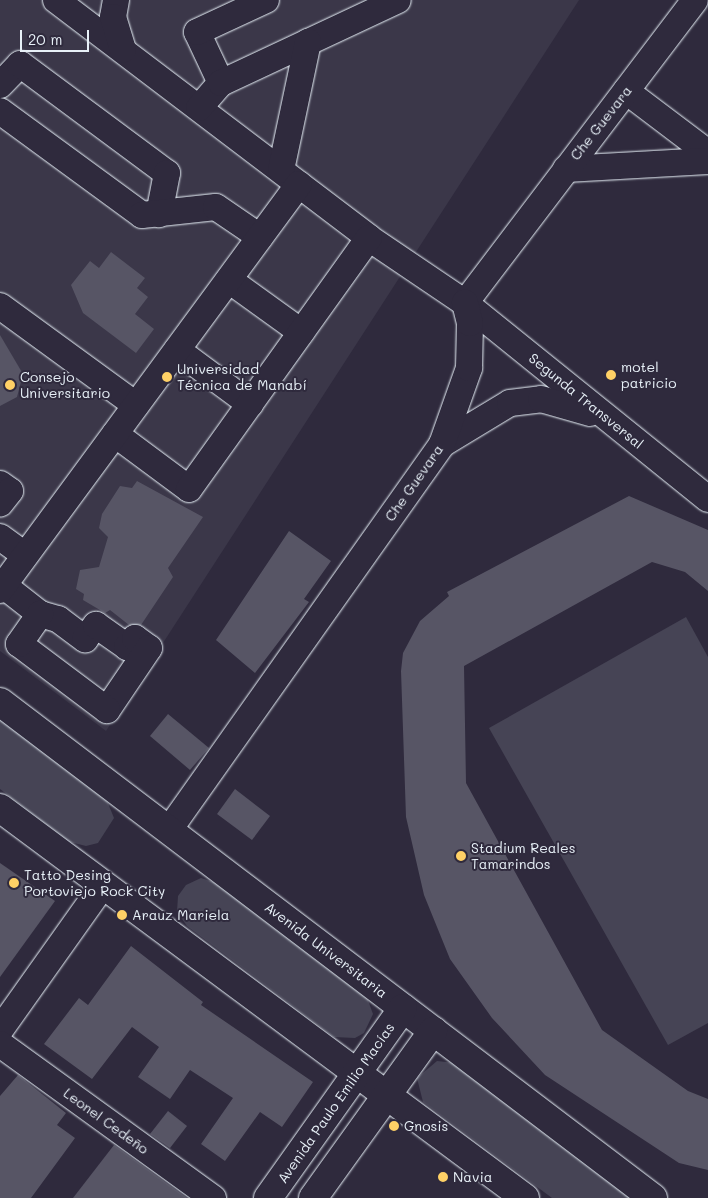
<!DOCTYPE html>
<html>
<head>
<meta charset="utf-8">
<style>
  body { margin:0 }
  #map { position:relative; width:708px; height:1198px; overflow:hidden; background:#2f2a3d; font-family:Mali,sans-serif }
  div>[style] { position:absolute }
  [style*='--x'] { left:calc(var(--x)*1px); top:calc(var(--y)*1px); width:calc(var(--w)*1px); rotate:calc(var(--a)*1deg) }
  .built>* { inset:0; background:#3b3749 }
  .green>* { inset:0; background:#464455 }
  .building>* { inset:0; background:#575565 }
  .roads { filter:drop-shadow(0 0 1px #e8f1f8) drop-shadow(0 0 1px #e8f1f8) }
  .minor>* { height:26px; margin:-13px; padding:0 13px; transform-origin:13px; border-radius:13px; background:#2f2a3d }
  .major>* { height:28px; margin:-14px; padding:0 14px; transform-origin:14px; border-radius:14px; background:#2f2a3d }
  .dots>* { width:14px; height:14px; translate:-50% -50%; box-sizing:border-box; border:2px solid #2f2a3d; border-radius:50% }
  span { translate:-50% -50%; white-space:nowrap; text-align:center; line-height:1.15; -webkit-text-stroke:4px #2f2a3d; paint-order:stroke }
  .street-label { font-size:14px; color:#e8f1f8 }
  .poi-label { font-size:14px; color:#e8f1f8 }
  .left { translate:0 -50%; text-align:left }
  .scale { position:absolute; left:20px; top:30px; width:69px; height:22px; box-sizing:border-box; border:2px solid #e8f1f8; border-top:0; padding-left:6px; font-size:15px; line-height:18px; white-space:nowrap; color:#e8f1f8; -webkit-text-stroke:4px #2f2a3d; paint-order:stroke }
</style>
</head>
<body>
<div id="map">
  <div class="built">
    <div style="clip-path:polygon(0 0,579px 0,106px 731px,0 651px)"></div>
  </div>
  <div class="green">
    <div style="clip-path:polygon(686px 617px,708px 657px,708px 1023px,668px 1045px,489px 728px)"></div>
    <div style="clip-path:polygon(0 717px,105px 796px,114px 818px,98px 843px,86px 846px,70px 842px,0 789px)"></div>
    <div style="clip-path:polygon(201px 878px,219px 884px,366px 995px,373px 1014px,364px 1033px,355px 1038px,334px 1037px,187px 926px,177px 912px,178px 896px,186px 885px)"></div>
    <div style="clip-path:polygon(437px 1061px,455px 1063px,631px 1198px,552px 1198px,423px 1102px,417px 1078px)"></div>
  </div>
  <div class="building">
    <div style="clip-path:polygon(111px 252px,145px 278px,137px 288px,148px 297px,135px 314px,154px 329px,136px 353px,83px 313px,71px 285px,90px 261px,99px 268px)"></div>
    <div style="clip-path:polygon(0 335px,23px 374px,17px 397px,0 406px)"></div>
    <div style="clip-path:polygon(137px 481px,203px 517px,168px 568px,173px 577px,141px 625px,129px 625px,110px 610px,105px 613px,83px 600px,84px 594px,76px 589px,80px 570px,99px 567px,108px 537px,99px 528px,102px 514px,120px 486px,132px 488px)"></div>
    <div style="clip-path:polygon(629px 496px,708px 530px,708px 591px,685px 572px,652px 562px,464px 666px,466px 783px,602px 1030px,688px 1091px,708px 1099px,708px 1170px,679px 1163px,545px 1075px,492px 1018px,450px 959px,424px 895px,406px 817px,401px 671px,403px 653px,420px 621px,449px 596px,447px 592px)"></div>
    <div style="clip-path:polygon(289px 531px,331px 561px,304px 599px,309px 602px,255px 673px,216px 640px)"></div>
    <div style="clip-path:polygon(168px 714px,209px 748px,190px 770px,150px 736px)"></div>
    <div style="clip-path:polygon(235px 789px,270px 816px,252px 840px,217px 814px)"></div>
    <div style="clip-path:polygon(0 863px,55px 901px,0 977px)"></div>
    <div style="clip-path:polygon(131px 946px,203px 1002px,201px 1005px,313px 1082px,282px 1127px,260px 1112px,225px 1161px,201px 1144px,233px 1098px,190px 1070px,170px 1099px,138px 1077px,159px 1047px,132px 1027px,92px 1079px,44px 1044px,79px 998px,88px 1005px)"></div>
    <div style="clip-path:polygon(18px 1075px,66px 1113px,57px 1125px,75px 1138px,31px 1198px,0 1198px,0 1096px)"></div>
    <div style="clip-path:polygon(168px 1111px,187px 1126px,170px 1148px,150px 1134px)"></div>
    <div style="clip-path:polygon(114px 1145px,187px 1198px,73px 1198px)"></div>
  </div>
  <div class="roads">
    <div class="minor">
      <div style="--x:56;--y:0;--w:393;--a:37.2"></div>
      <div style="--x:369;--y:238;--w:116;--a:34.1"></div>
      <div style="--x:465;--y:303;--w:312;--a:38.9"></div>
      <div style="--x:116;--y:0;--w:17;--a:100"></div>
      <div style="--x:113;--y:17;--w:34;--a:73"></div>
      <div style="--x:221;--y:83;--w:56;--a:-115.2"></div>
      <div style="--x:197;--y:32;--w:76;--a:-24.9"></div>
      <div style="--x:0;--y:85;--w:29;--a:-46"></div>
      <div style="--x:20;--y:64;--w:183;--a:36.6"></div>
      <div style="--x:167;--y:173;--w:42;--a:101"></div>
      <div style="--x:626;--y:91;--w:103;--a:37.1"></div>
      <div style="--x:199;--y:108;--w:33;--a:-49"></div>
      <div style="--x:221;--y:83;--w:195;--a:-25.1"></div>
      <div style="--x:0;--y:111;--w:176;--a:36.2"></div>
      <div style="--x:142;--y:215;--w:74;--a:-6.2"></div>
      <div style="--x:216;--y:207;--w:53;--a:34.3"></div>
      <div style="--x:566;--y:169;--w:142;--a:-3.2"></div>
      <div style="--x:281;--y:170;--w:131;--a:-78.1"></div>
      <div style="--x:229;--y:280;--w:89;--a:35.8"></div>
      <div style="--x:465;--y:303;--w:380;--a:-52.8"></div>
      <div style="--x:0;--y:306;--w:168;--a:36.1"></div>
      <div style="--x:177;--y:350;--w:91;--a:36.5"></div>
      <div style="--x:115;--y:434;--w:92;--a:36.6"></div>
      <div style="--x:189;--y:489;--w:309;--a:-54.4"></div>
      <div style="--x:442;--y:444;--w:79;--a:-31.1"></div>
      <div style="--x:510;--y:403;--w:31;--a:-7"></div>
      <div style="--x:541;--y:399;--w:51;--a:15.9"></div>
      <div style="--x:0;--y:484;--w:12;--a:35"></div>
      <div style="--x:10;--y:491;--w:16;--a:128"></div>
      <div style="--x:0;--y:537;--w:31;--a:36"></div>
      <div style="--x:3;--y:585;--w:47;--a:38.1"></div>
      <div style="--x:40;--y:614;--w:19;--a:16"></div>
      <div style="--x:58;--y:619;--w:34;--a:37"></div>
      <div style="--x:85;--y:639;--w:18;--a:-52"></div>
      <div style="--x:96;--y:625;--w:38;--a:35"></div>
      <div style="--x:127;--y:647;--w:12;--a:-48"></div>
      <div style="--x:135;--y:638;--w:17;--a:36"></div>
      <div style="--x:149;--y:648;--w:75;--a:124.1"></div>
      <div style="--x:107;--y:710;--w:110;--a:-143.1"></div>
      <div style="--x:19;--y:644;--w:37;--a:-55"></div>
      <div style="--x:0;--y:590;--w:504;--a:-53.63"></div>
      <div style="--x:169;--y:830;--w:473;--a:-54.7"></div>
      <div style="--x:442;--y:444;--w:81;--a:-70.4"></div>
      <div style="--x:469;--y:368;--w:45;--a:-88.7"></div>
      <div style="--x:470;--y:323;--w:21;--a:-104"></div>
      <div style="--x:0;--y:1030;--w:178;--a:-54.6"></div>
      <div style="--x:0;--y:1044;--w:263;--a:35.9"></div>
    </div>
    <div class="major">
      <div style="--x:0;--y:702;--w:820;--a:37.22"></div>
      <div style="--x:0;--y:808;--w:654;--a:36.61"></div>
      <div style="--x:268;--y:1198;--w:233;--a:-54.6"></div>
      <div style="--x:313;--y:1198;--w:206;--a:-54.3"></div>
    </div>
  </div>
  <div class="dots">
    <div style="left:611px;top:375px;background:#ffd166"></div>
    <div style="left:167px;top:377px;background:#ffd166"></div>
    <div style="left:10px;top:385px;background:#ffd166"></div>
    <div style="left:461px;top:856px;background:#ffd166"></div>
    <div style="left:14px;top:883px;background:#ffd166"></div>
    <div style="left:122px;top:915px;background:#ffd166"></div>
    <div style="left:394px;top:1126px;background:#ffd166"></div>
    <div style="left:443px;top:1177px;background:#ffd166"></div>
  </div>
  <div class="street-label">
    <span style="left:601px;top:123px;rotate:-52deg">Che Guevara</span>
    <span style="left:586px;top:401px;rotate:39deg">Segunda Transversal</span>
    <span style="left:414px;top:483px;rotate:-55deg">Che Guevara</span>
    <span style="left:326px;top:950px;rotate:37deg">Avenida Universitaria</span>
    <span style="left:336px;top:1103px;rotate:-55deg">Avenida Paulo Emilio Macías</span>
    <span style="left:106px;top:1121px;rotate:36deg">Leonel Cedeño</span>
  </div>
  <div class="poi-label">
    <span class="left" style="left:621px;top:375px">motel<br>patricio</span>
    <span class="left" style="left:177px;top:377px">Universidad<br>Técnica de Manabí</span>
    <span class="left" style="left:20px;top:385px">Consejo<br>Universitario</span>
    <span class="left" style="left:471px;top:856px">Stadium Reales<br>Tamarindos</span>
    <span class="left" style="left:24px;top:883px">Tatto Desing<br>Portoviejo Rock City</span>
    <span class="left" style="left:132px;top:915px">Arauz Mariela</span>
    <span class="left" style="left:404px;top:1126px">Gnosis</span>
    <span class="left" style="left:453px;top:1177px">Navia</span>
  </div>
  <div class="scale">20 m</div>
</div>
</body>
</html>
